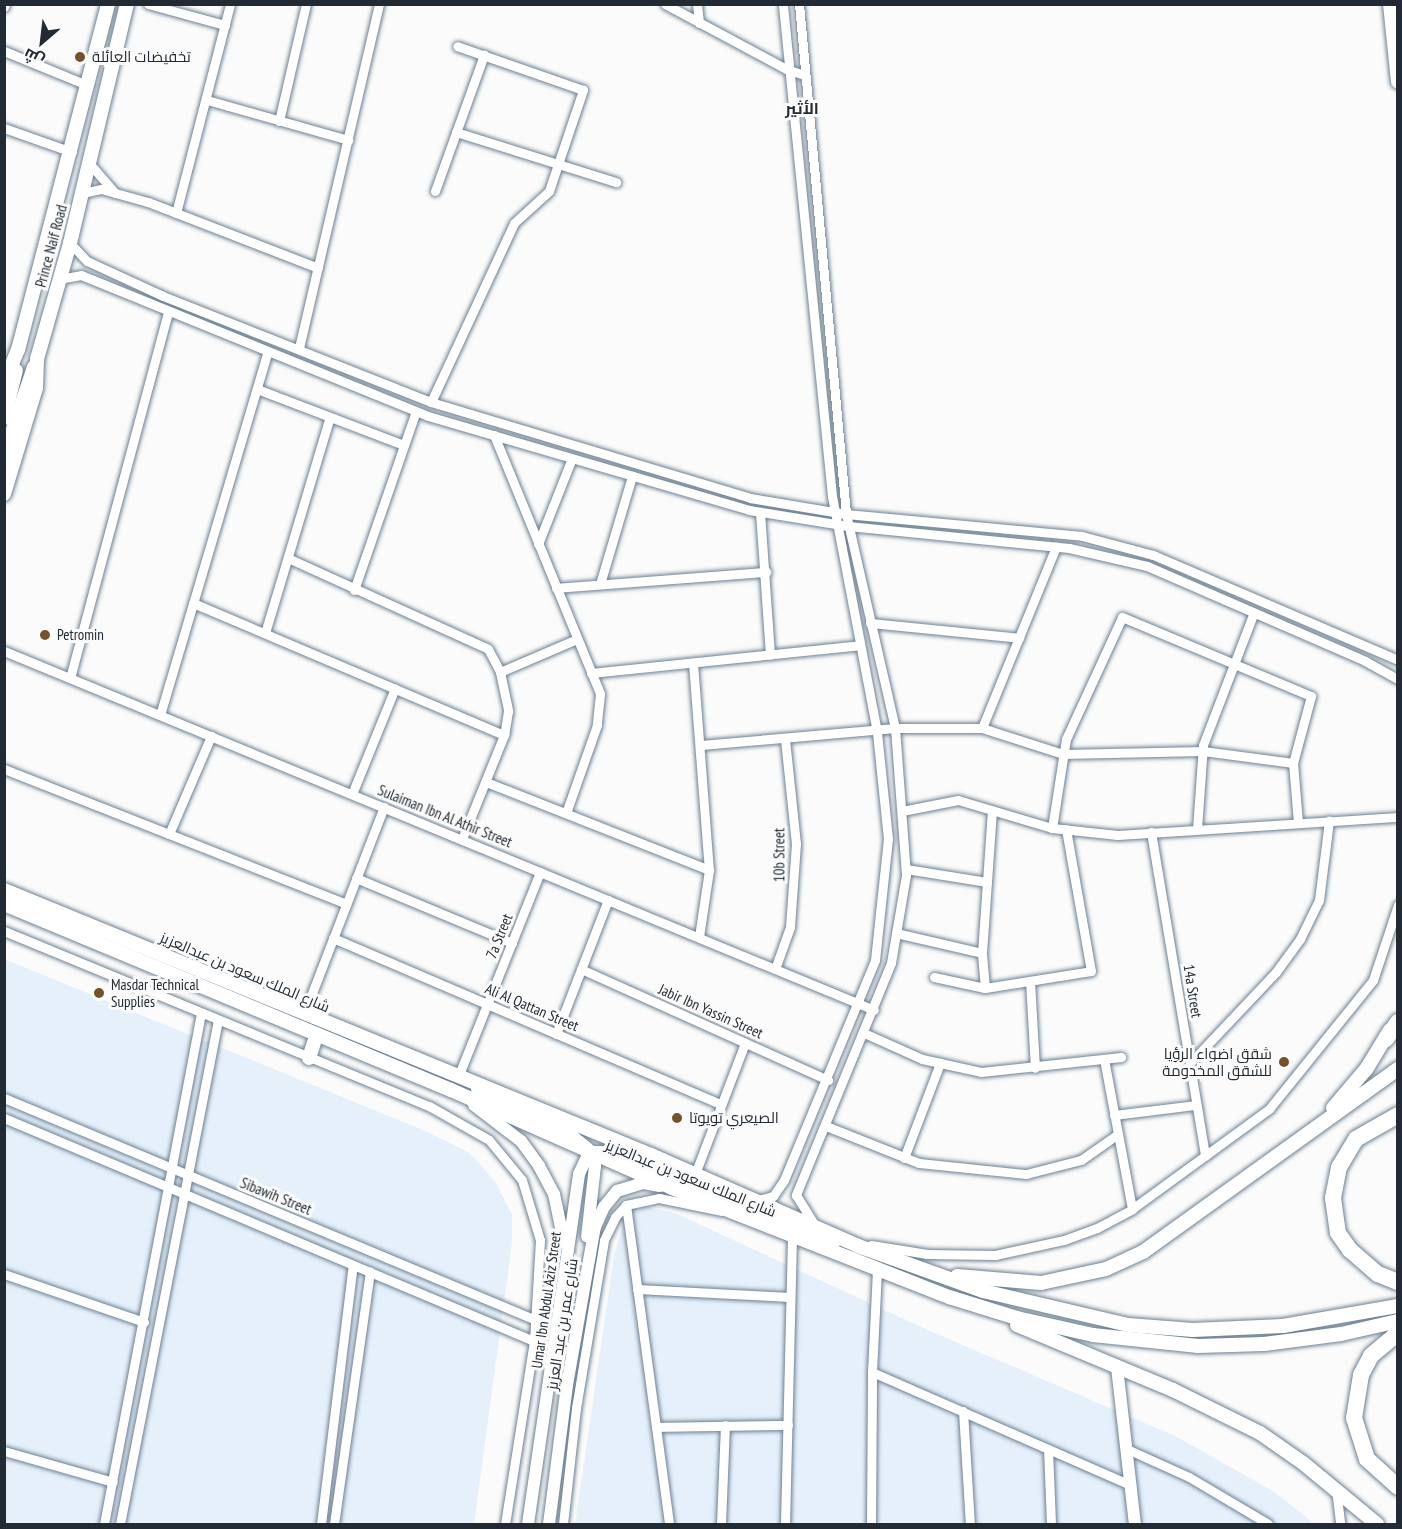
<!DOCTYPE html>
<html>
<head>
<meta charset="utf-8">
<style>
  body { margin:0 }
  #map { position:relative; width:1402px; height:1529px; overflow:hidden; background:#fbfbfb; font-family:"PT Sans Narrow",Cairo,sans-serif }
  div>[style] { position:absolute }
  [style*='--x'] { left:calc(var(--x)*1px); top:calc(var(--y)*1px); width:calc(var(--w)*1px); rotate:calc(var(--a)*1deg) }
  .built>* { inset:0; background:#e5f0fb }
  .roads { filter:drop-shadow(0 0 2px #6c8093) drop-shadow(0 0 2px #6c8093) }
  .street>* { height:9px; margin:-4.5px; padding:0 4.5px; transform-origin:4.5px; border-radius:4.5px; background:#fff }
  .secondary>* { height:12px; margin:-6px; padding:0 6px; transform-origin:6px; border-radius:6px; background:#fff }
  .primary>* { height:14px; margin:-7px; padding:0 7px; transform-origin:7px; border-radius:7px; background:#fff }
  .highway>* { height:16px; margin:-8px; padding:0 8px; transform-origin:8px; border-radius:8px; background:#fff }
  .dots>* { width:16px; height:16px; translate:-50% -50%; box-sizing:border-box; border:3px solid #fbfbfb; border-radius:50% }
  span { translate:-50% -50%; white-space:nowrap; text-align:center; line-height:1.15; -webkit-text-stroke:6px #fbfbfb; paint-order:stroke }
  .poi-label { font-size:15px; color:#222b33 }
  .left { translate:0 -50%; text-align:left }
  .right { translate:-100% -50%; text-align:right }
  .street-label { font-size:15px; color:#222b33 }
  .neighbourhood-label { font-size:16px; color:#222b33; font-weight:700 }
  .frame { position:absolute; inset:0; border:6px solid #222b33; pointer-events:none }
  .north { position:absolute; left:12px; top:12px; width:60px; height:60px; -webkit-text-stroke:4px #fbfbfb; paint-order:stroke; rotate:208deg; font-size:16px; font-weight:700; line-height:24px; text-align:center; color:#222b33 }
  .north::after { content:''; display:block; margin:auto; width:21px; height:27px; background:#222b33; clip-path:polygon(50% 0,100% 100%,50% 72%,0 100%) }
</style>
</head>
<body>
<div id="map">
  <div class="built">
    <div style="clip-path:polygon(4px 959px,423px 1130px,470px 1153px,496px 1183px,512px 1215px,512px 1243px,474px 1524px,5px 1524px)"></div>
    <div style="clip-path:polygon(643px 1206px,675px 1213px,930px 1331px,1175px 1436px,1273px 1491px,1315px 1524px,575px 1524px,614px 1256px,625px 1218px,632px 1209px)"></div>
  </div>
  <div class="roads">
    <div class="street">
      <div style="--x:148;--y:4;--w:80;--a:15.3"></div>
      <div style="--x:665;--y:4;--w:137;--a:28.2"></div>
      <div style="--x:786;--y:69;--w:20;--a:18"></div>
      <div style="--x:697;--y:4;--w:19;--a:84"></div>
      <div style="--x:799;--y:4;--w:512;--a:84.73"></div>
      <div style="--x:846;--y:514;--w:220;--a:77.1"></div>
      <div style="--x:895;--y:728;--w:147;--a:85.7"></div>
      <div style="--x:906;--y:875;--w:89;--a:99.7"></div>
      <div style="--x:891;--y:963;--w:251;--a:112.3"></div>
      <div style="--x:796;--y:1195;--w:36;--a:58"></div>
      <div style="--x:4;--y:7;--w:3;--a:-72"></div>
      <div style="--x:4;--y:51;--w:90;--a:22.3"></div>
      <div style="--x:207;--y:100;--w:147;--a:15.8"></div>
      <div style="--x:279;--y:121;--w:120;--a:-77"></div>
      <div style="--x:4;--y:128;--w:72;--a:19.4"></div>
      <div style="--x:456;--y:132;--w:168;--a:17.4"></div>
      <div style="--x:89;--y:163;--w:40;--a:49"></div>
      <div style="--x:435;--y:191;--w:145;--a:-70.2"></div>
      <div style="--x:82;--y:193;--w:19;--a:-12"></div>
      <div style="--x:101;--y:189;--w:49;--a:15.5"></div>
      <div style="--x:148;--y:202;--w:182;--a:21.2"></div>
      <div style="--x:176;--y:213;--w:216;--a:-75.5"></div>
      <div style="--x:70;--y:243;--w:25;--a:47"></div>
      <div style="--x:87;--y:261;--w:84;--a:24.7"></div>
      <div style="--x:163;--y:296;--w:288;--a:21.6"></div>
      <div style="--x:431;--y:402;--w:333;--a:16.7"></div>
      <div style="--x:750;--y:498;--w:97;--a:9.5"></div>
      <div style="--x:846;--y:514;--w:237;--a:5.3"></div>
      <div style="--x:1082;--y:536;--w:73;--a:15"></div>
      <div style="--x:1153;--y:555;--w:267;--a:23.2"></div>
      <div style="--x:59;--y:279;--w:22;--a:-10"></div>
      <div style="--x:81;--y:275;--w:375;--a:22.1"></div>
      <div style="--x:428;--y:416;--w:334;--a:16.3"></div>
      <div style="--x:749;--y:510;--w:100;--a:9.2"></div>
      <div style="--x:848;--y:526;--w:222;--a:5.7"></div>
      <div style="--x:1069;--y:548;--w:80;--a:13"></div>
      <div style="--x:1147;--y:566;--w:238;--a:23.5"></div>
      <div style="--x:1365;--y:661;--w:38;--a:29"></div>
      <div style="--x:299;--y:348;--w:353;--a:-76.9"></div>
      <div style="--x:257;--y:389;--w:157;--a:20.9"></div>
      <div style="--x:431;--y:402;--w:197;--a:-65.1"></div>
      <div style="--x:514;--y:223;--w:47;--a:-42.4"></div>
      <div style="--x:549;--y:191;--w:107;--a:-71.4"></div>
      <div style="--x:583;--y:90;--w:133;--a:-160.8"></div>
      <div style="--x:494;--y:435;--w:280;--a:67.7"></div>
      <div style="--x:600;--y:694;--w:31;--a:96"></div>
      <div style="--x:597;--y:725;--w:93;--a:109.4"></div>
      <div style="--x:760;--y:512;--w:143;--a:86"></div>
      <div style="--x:538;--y:544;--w:92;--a:-68.4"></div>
      <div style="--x:290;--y:559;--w:217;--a:24.4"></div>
      <div style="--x:488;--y:649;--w:26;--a:62"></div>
      <div style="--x:500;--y:672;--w:40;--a:78"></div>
      <div style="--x:508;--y:711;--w:24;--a:99"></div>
      <div style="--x:504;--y:735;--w:112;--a:112"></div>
      <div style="--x:600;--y:584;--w:113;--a:-73.5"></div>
      <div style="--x:556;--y:588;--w:211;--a:-4.4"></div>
      <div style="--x:354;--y:590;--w:189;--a:-70.9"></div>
      <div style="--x:193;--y:603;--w:338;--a:23"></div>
      <div style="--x:870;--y:623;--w:150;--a:5.7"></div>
      <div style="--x:265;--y:633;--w:223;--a:-73.3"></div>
      <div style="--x:4;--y:651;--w:941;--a:22.42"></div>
      <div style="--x:693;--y:663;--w:208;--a:85.6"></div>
      <div style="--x:709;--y:870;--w:68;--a:98.5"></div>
      <div style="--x:500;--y:672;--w:84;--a:-23.2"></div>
      <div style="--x:591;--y:673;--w:270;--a:-5.9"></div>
      <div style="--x:70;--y:678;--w:379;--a:-75"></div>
      <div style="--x:160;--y:715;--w:377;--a:-73.5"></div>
      <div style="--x:982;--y:728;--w:196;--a:-67.8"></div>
      <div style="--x:701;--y:745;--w:195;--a:-5"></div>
      <div style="--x:895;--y:728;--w:87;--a:0"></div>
      <div style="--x:982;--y:728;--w:85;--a:17.8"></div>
      <div style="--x:1063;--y:754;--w:140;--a:-1.2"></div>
      <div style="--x:1203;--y:751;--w:91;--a:7.6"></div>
      <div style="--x:4;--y:769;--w:368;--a:21.5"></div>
      <div style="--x:486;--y:782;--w:240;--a:21.5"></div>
      <div style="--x:352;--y:794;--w:114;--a:-67.9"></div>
      <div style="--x:902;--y:811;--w:57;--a:-11.1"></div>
      <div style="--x:958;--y:800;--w:98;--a:16.6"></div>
      <div style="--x:1052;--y:828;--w:66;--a:6.1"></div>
      <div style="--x:1118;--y:835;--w:281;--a:-3.7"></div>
      <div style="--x:1052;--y:828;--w:90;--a:-81.1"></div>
      <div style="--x:1066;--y:739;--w:134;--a:-65.3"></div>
      <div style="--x:1122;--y:617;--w:205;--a:22.7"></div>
      <div style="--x:1311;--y:696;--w:69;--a:105"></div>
      <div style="--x:1293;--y:763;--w:60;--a:85.2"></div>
      <div style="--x:1197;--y:829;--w:84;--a:-85.9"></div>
      <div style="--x:1203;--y:745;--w:142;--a:-69"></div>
      <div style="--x:1151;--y:832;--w:328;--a:80.5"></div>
      <div style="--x:169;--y:834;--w:107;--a:-66.8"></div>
      <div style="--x:906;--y:869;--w:82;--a:9.1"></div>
      <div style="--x:356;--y:878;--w:169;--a:22.6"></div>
      <div style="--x:4;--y:931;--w:460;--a:22.4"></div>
      <div style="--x:429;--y:1106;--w:69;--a:29.5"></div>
      <div style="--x:489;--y:1140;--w:52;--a:50.5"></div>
      <div style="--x:522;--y:1180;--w:63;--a:73.3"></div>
      <div style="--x:540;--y:1240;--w:101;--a:93.4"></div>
      <div style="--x:534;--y:1341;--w:185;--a:99"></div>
      <div style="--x:896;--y:933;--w:88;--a:13.1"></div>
      <div style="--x:333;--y:938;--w:421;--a:23.2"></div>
      <div style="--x:581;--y:969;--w:271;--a:24.2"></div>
      <div style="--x:775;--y:969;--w:45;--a:-70.3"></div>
      <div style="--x:790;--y:927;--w:83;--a:-85.9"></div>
      <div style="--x:796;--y:844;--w:106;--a:-96"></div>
      <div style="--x:934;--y:977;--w:52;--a:12.2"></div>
      <div style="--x:985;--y:988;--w:107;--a:-9.1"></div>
      <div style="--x:1091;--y:971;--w:144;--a:-100"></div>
      <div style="--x:1030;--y:981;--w:87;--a:86.7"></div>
      <div style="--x:985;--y:988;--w:35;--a:-95"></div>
      <div style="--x:982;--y:953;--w:142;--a:-86"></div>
      <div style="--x:304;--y:1014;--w:222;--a:-68.9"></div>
      <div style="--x:864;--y:1033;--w:64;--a:24.1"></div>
      <div style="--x:922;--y:1059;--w:60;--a:12.4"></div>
      <div style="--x:981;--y:1072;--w:141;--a:-6.1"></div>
      <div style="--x:556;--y:1034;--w:144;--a:-68.8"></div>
      <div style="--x:1104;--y:1059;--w:153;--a:79.4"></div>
      <div style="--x:1190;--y:1063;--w:125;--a:-46.6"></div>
      <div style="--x:1276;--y:972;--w:41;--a:-54"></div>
      <div style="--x:1300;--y:939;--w:43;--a:-64"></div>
      <div style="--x:1319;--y:900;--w:80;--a:-82.8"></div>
      <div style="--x:458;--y:1077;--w:221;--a:-68.2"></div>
      <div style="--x:4;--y:1098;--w:576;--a:22.65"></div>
      <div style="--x:1114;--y:1115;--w:83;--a:-7"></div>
      <div style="--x:4;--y:1118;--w:575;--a:22.82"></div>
      <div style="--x:826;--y:1126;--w:100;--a:21.7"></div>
      <div style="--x:919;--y:1163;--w:108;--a:5.9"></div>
      <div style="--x:1026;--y:1174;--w:57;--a:-14.3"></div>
      <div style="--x:1081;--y:1160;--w:45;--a:-35.1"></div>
      <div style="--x:904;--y:1158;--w:102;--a:-69.2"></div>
      <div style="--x:695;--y:1174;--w:140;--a:-69.1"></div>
      <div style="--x:758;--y:1200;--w:16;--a:-15"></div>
      <div style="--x:773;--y:1196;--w:19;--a:-55"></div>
      <div style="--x:784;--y:1180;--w:238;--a:-67.5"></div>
      <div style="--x:875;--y:960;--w:122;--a:-83.9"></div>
      <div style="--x:888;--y:839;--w:108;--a:-95.9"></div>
      <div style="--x:877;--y:732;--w:240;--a:-100.8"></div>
      <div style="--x:832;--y:496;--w:494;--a:-95.7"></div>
      <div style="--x:626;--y:1205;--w:322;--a:82.3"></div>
      <div style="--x:871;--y:1245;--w:57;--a:9.1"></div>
      <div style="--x:927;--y:1254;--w:68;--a:0.8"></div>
      <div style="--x:995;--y:1255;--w:71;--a:-12.3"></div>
      <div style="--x:1064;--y:1240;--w:35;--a:-20"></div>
      <div style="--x:1097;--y:1228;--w:40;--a:-28"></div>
      <div style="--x:1132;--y:1209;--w:170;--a:-36.1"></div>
      <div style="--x:1269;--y:1109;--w:166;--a:-51.1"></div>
      <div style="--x:1373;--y:980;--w:79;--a:-71.6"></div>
      <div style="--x:4;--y:1274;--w:148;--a:18.9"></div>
      <div style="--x:637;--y:1289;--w:153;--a:3"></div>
      <div style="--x:872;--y:1372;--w:283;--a:23.6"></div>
      <div style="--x:963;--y:1411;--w:113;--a:86.5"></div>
      <div style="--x:656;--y:1427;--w:132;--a:-0.9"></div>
      <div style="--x:1048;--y:1449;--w:75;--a:87.7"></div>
      <div style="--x:1127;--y:1449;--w:68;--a:24.3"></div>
      <div style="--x:1189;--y:1477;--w:92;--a:30.7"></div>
      <div style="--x:4;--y:1451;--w:113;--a:15.9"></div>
      <div style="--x:1336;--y:1489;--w:35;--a:83"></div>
      <div style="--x:104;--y:1524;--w:520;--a:-79.25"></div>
      <div style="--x:120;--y:1524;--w:513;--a:-79"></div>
      <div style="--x:321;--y:1524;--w:261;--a:-83"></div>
      <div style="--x:334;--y:1524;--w:255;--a:-81.9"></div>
      <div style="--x:563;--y:1524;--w:117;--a:-83.6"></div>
      <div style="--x:576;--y:1408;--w:170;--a:-80.5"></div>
      <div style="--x:604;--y:1240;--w:25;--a:-64"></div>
      <div style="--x:615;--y:1217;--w:16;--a:-47"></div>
      <div style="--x:626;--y:1205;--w:34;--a:-12"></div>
      <div style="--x:659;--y:1198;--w:63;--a:11.8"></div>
      <div style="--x:721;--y:1524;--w:99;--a:-87.7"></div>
      <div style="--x:785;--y:1524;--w:286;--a:-88.6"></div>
      <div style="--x:871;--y:1524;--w:152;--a:-89.6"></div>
      <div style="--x:872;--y:1372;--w:102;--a:-87.2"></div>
    </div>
    <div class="secondary">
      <div style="--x:477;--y:1089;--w:105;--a:26.1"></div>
      <div style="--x:571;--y:1135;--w:21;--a:39"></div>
      <div style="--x:587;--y:1148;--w:20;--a:66"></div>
      <div style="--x:595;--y:1166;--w:71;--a:96.4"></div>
      <div style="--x:474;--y:1105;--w:59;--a:37.5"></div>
      <div style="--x:521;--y:1141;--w:31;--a:54"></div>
      <div style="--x:539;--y:1166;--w:32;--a:62"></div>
      <div style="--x:554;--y:1194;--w:49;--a:78.2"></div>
      <div style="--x:1117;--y:1367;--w:158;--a:83.5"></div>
      <div style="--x:528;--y:1524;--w:354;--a:-81.7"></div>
      <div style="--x:579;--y:1174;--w:19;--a:-65"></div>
      <div style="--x:587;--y:1157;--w:10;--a:-29"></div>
      <div style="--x:596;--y:1152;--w:14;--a:0"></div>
      <div style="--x:610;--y:1152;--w:213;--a:22.4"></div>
      <div style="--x:807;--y:1233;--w:30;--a:15"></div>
      <div style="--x:549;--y:1524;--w:140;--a:-82.6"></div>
      <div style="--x:567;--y:1385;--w:160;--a:-80"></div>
      <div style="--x:595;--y:1227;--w:22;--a:-66"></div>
      <div style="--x:604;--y:1207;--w:21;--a:-51"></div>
      <div style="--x:617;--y:1191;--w:28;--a:-17"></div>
      <div style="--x:644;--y:1183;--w:16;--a:11"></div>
    </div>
    <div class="primary">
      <div style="--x:1390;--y:4;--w:78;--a:84.1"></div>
      <div style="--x:4;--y:384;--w:37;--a:-68"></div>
      <div style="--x:18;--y:350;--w:358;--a:-75.4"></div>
      <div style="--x:4;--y:418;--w:49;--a:-76"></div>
      <div style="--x:4;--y:456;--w:94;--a:-71.4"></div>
      <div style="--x:4;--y:494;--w:111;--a:-73.2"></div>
      <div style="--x:36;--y:388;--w:29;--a:-88"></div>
      <div style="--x:37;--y:359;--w:121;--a:-74.1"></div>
      <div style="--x:70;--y:243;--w:246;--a:-76.6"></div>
      <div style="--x:4;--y:890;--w:699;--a:22.27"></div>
      <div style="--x:651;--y:1155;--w:226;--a:23.7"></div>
      <div style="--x:858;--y:1246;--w:133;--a:19.8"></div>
      <div style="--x:983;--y:1291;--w:149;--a:13.2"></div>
      <div style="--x:1128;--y:1325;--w:65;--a:4.4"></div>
      <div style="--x:1193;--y:1330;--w:90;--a:-2.5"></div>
      <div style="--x:1283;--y:1326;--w:117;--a:-9.9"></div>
      <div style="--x:4;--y:904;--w:484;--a:22.6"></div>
      <div style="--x:451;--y:1090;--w:242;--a:23.9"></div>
      <div style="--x:672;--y:1188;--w:298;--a:21.5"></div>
      <div style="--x:949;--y:1297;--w:71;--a:17.2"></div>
      <div style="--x:1017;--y:1318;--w:78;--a:12.6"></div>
      <div style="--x:1093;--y:1335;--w:106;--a:6"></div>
      <div style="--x:1198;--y:1346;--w:66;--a:-1.7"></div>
      <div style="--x:1264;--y:1344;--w:78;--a:-7.4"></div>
      <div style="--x:1341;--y:1334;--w:58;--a:-12.8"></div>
      <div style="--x:309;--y:1058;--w:22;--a:-72"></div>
      <div style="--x:1333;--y:1108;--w:52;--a:-49.6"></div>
      <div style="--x:1367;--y:1068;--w:44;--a:-58.8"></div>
      <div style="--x:957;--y:1276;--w:84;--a:4.8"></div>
      <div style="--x:1041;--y:1283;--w:66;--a:-12.2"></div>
      <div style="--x:1106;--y:1269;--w:41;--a:-24.7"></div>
      <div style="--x:1143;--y:1252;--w:314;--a:-35.7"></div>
      <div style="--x:1017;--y:1325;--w:169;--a:22.6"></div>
      <div style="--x:1173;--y:1390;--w:97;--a:26.3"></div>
      <div style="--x:1260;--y:1433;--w:52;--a:34.9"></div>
      <div style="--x:1303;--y:1463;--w:96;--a:39.5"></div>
    </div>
    <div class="highway">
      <div style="--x:1386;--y:1039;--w:21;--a:-55"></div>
      <div style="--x:1398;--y:1115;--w:48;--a:150.3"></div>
      <div style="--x:1356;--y:1139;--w:33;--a:121"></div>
      <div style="--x:1339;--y:1167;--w:32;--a:101"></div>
      <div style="--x:1333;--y:1198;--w:35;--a:82"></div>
      <div style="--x:1338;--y:1233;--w:21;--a:55"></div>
      <div style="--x:1350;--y:1250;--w:37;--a:41"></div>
      <div style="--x:1378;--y:1274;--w:22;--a:22"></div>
      <div style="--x:1398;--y:1333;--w:35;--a:140"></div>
      <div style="--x:1371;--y:1356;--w:21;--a:118"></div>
      <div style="--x:1361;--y:1375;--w:44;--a:99.2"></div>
      <div style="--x:1354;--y:1418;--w:43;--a:72.4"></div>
      <div style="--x:1367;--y:1459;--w:42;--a:42.1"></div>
    </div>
  </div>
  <div class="dots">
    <div style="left:80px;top:57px;background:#76522c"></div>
    <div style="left:45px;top:635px;background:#76522c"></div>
    <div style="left:99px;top:993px;background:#76522c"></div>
    <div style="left:1284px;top:1062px;background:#76522c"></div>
    <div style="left:677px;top:1118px;background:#76522c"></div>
  </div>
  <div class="poi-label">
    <span class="left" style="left:92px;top:57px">تخفيضات العائلة</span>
    <span class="left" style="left:57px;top:635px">Petromin</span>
    <span class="left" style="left:111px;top:993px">Masdar Technical<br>Supplies</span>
    <span class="right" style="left:1272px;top:1062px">شقق اضواء الرؤيا<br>للشقق المخدومة</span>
    <span class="left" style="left:689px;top:1118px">الصيعري تويوتا</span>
  </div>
  <div class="street-label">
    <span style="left:51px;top:246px;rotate:-75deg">Prince Naif Road</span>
    <span style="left:445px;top:816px;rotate:22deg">Sulaiman Ibn Al Athir Street</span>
    <span style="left:779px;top:855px;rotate:-90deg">10b Street</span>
    <span style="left:499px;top:936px;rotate:-68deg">7a Street</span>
    <span style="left:245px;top:972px;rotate:23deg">شارع الملك سعود بن عبدالعزيز</span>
    <span style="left:1193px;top:991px;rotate:81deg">14a Street</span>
    <span style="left:532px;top:1007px;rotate:23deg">Ali Al Qattan Street</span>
    <span style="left:711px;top:1011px;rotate:24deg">Jabir Ibn Yassin Street</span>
    <span style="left:691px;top:1178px;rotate:22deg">شارع الملك سعود بن عبدالعزيز</span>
    <span style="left:276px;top:1196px;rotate:22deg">Sibawih Street</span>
    <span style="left:546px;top:1300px;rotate:-82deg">Umar Ibn Abdul Aziz Street</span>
    <span style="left:562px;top:1324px;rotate:-81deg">شارع عمر بن عبد العزيز</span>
  </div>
  <div class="neighbourhood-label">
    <span style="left:802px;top:108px">الأثير</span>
  </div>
  <div class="frame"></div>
  <div class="north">ش</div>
</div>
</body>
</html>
